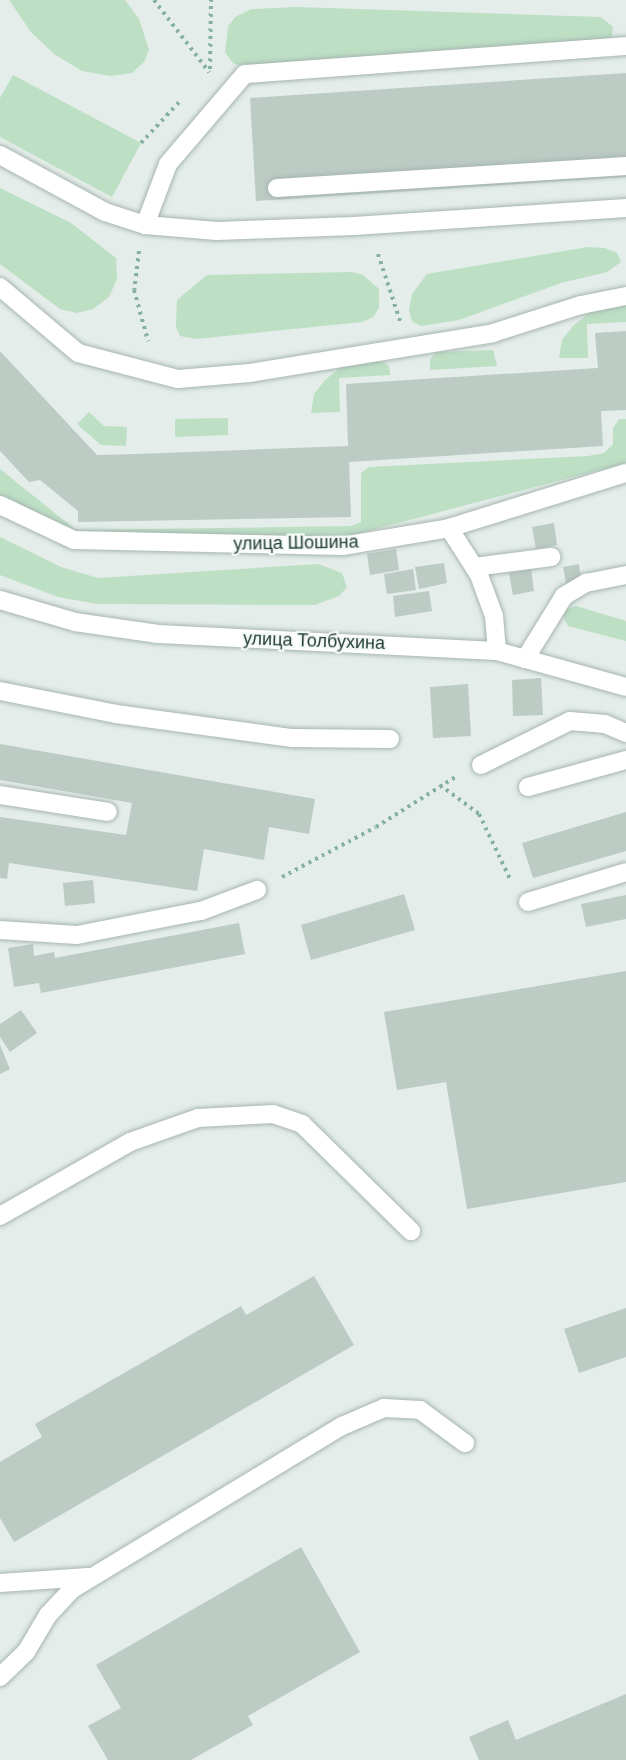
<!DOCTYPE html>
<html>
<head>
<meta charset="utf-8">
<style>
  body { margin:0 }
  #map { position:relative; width:626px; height:1760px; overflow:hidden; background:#e4ede9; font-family:"DM Sans",sans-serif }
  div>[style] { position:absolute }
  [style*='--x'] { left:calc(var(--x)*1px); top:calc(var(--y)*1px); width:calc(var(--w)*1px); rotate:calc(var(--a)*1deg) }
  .green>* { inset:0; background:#bddfc4 }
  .building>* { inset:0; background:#bccbc4 }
  .path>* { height:4px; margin-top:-2px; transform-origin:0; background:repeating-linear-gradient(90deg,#84b1a1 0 3px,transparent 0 7.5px) }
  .roads { filter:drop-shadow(0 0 2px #a6b5b0) drop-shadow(0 0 2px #a6b5b0) }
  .service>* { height:18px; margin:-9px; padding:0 9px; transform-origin:9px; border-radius:9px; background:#fff }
  .minor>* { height:18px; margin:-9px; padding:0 9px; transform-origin:9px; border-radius:9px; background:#fff }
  span { translate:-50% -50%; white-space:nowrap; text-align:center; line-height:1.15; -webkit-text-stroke:4.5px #f5faf7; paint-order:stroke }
  .street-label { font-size:18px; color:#233f36 }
</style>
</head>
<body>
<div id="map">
  <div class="green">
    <div style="clip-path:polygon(9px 0,125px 0,139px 19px,149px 50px,144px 62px,132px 73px,111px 76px,82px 71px,54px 54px,31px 32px)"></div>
    <div style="clip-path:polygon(296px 7px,601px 17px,613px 27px,612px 36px,605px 43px,241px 66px,233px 63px,225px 52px,228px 27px,235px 17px,252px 9px)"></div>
    <div style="clip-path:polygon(13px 75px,141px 143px,112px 197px,0 137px,0 98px)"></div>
    <div style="clip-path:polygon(0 188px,71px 223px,116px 258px,117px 279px,109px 297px,93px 309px,77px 313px,60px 309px,0 264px)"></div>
    <div style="clip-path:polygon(588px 247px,605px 248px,617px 253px,621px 262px,607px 272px,561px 283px,459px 320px,421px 326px,412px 321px,409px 310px,412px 294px,427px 274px)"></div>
    <div style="clip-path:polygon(352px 272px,363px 275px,379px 289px,379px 308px,373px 317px,362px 322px,196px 339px,180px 336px,176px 327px,177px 300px,207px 275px)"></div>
    <div style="clip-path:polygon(612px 305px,626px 305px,626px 322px,587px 324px,588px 358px,559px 358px,562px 340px,573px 326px,589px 313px)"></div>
    <div style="clip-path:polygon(493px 350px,497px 366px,430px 370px,430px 359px,437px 352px)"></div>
    <div style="clip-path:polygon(364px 359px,378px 359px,389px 366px,390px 375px,339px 378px,340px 412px,311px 413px,314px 394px,325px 380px,341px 367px)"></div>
    <div style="clip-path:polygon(89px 412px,104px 426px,127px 427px,126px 446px,101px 445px,77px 424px)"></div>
    <div style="clip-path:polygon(228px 418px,228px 435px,175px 437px,175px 419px)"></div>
    <div style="clip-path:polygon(619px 419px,626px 419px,626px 463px,345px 537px,169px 540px,74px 534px,0 497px,0 469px,76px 530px,352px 526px,361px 522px,361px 473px,369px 467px,588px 456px,604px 453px,613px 444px,613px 428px)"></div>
    <div style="clip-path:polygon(0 537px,61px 567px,98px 578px,318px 564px,342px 573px,347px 587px,339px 596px,315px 605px,97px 604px,58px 597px,0 575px)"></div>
    <div style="clip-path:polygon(576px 606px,626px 621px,626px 641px,568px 626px,563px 616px,567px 609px)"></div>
  </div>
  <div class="building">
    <div style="clip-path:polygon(626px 73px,626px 177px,256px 201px,250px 98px)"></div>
    <div style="clip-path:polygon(626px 331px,626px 410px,601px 411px,603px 446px,349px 462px,351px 517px,78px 522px,78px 511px,40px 480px,29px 482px,0 451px,0 351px,97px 455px,137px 454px,348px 446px,346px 384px,598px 368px,595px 333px)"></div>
    <div style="clip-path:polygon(554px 523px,557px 545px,536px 549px,532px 527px)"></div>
    <div style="clip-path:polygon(396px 549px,399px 570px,370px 575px,367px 554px)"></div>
    <div style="clip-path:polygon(444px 563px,447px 583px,419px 589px,415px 567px)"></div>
    <div style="clip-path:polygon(579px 564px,581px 580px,566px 583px,563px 567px)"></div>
    <div style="clip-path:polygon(413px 569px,416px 590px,387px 594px,384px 574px)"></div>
    <div style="clip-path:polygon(531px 569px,534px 591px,513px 595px,509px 573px)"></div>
    <div style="clip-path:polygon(429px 591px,432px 611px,395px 617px,393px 596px)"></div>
    <div style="clip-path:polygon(541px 678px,543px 715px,513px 716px,512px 680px)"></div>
    <div style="clip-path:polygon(468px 684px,471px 736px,433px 738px,430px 687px)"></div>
    <div style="clip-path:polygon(0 744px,315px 799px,309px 834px,269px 827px,264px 860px,204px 849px,197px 891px,9px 863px,7px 879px,0 878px,0 817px,126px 835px,132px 803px,0 780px)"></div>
    <div style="clip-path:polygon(626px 812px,626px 851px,533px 878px,522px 843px)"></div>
    <div style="clip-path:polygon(93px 880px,95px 903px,65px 906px,63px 883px)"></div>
    <div style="clip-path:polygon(404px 894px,415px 930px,311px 960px,301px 925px)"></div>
    <div style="clip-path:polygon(626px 895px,626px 919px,586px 927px,581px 904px)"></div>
    <div style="clip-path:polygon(239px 923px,245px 954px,41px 993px,39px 983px,14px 987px,8px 948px,33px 944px,34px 956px,54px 952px,55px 958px)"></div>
    <div style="clip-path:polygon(626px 971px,626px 1182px,467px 1209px,446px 1082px,397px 1090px,384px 1012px)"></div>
    <div style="clip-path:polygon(21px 1010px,37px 1033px,10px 1052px,0 1037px,0 1024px)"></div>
    <div style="clip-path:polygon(0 1045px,10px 1069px,0 1074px)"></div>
    <div style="clip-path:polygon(314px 1276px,354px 1345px,14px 1542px,0 1518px,0 1462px,42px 1437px,35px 1424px,241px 1306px,246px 1315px)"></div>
    <div style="clip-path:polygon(626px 1308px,626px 1357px,579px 1373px,564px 1329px)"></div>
    <div style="clip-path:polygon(301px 1547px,360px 1652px,248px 1716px,253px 1725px,191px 1760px,108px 1760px,88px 1726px,121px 1708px,96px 1665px)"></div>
    <div style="clip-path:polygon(626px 1694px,626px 1760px,479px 1760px,469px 1737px,508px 1720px,516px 1740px)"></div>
  </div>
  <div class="path">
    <div style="--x:154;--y:0;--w:91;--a:52.6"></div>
    <div style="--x:210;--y:69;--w:69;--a:-89.2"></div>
    <div style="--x:141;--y:143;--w:59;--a:-47.1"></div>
    <div style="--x:139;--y:251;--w:39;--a:97"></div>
    <div style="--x:134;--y:290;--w:53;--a:74.6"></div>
    <div style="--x:378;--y:254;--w:71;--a:71.8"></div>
    <div style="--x:440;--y:785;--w:49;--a:36.6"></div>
    <div style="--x:479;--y:814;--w:72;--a:64.5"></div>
    <div style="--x:282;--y:877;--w:106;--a:-28"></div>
    <div style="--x:376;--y:827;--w:96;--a:-32.2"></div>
  </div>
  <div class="roads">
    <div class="service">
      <div style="--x:0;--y:155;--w:119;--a:28.5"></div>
      <div style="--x:105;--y:212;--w:42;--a:18"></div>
      <div style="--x:145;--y:225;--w:72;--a:4.8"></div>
      <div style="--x:217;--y:231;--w:137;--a:-2.1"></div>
      <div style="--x:354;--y:226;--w:273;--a:-3.8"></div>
      <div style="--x:277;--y:188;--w:350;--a:-3.6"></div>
      <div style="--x:145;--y:225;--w:65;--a:-69.3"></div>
      <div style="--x:168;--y:164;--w:118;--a:-49.5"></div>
      <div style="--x:245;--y:74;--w:382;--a:-4.2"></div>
      <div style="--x:0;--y:287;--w:102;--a:40.2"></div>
      <div style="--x:78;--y:353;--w:103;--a:14.6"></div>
      <div style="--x:178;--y:379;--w:72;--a:-4.8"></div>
      <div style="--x:250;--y:373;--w:246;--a:-9.3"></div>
      <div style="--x:493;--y:333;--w:92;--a:-17.7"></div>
      <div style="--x:581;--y:305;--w:46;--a:-11.3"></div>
      <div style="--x:449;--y:528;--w:56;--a:57.4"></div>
      <div style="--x:479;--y:575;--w:44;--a:69.9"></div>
      <div style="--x:494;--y:616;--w:35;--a:85"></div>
      <div style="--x:474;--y:567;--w:78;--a:-7.4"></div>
      <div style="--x:525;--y:659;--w:74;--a:-58.2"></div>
      <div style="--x:564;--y:596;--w:26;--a:-31"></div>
      <div style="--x:586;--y:583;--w:41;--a:-11.3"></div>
      <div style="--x:0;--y:691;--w:118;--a:11.2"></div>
      <div style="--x:116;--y:714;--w:178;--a:7.8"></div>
      <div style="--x:292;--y:738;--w:98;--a:0.6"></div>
      <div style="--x:481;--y:765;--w:99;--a:-26.3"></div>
      <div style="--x:570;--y:721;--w:35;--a:5"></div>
      <div style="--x:605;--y:724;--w:23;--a:23"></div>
      <div style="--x:528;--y:787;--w:102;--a:-15.4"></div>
      <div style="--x:0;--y:795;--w:109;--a:8.9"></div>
      <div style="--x:528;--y:902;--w:102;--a:-17"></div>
      <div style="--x:0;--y:930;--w:77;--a:3.7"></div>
      <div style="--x:77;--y:935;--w:126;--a:-11"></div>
      <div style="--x:201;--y:911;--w:60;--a:-20.6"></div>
      <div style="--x:0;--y:1216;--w:150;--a:-29.6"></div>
      <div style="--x:130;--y:1142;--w:72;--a:-19.4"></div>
      <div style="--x:198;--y:1118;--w:75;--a:-3.1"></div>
      <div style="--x:273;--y:1114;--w:31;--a:19"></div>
      <div style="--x:302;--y:1124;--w:153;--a:44.5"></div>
      <div style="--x:0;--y:1583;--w:88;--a:-3.9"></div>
      <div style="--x:0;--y:1677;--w:36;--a:-44"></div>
      <div style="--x:26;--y:1652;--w:43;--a:-59.3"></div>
      <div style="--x:48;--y:1615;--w:34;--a:-47"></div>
      <div style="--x:71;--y:1590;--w:317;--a:-31.2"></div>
      <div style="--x:342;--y:1426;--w:46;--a:-23.2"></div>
      <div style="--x:384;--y:1408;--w:36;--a:3"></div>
      <div style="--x:420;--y:1410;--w:56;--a:36.3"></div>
    </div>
    <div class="minor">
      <div style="--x:0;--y:505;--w:82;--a:25.3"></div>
      <div style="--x:74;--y:540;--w:268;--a:1.3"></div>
      <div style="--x:342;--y:546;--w:109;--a:-9.5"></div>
      <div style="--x:449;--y:528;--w:185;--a:-17.3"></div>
      <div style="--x:0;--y:600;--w:78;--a:16.3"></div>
      <div style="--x:75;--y:622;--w:84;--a:8.2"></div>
      <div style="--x:158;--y:634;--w:339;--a:2.9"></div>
      <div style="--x:497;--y:651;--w:134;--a:15.6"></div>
    </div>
  </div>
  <div class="street-label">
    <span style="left:296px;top:543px;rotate:-1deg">улица Шошина</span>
    <span style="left:314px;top:641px;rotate:2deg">улица Толбухина</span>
  </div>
</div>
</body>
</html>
